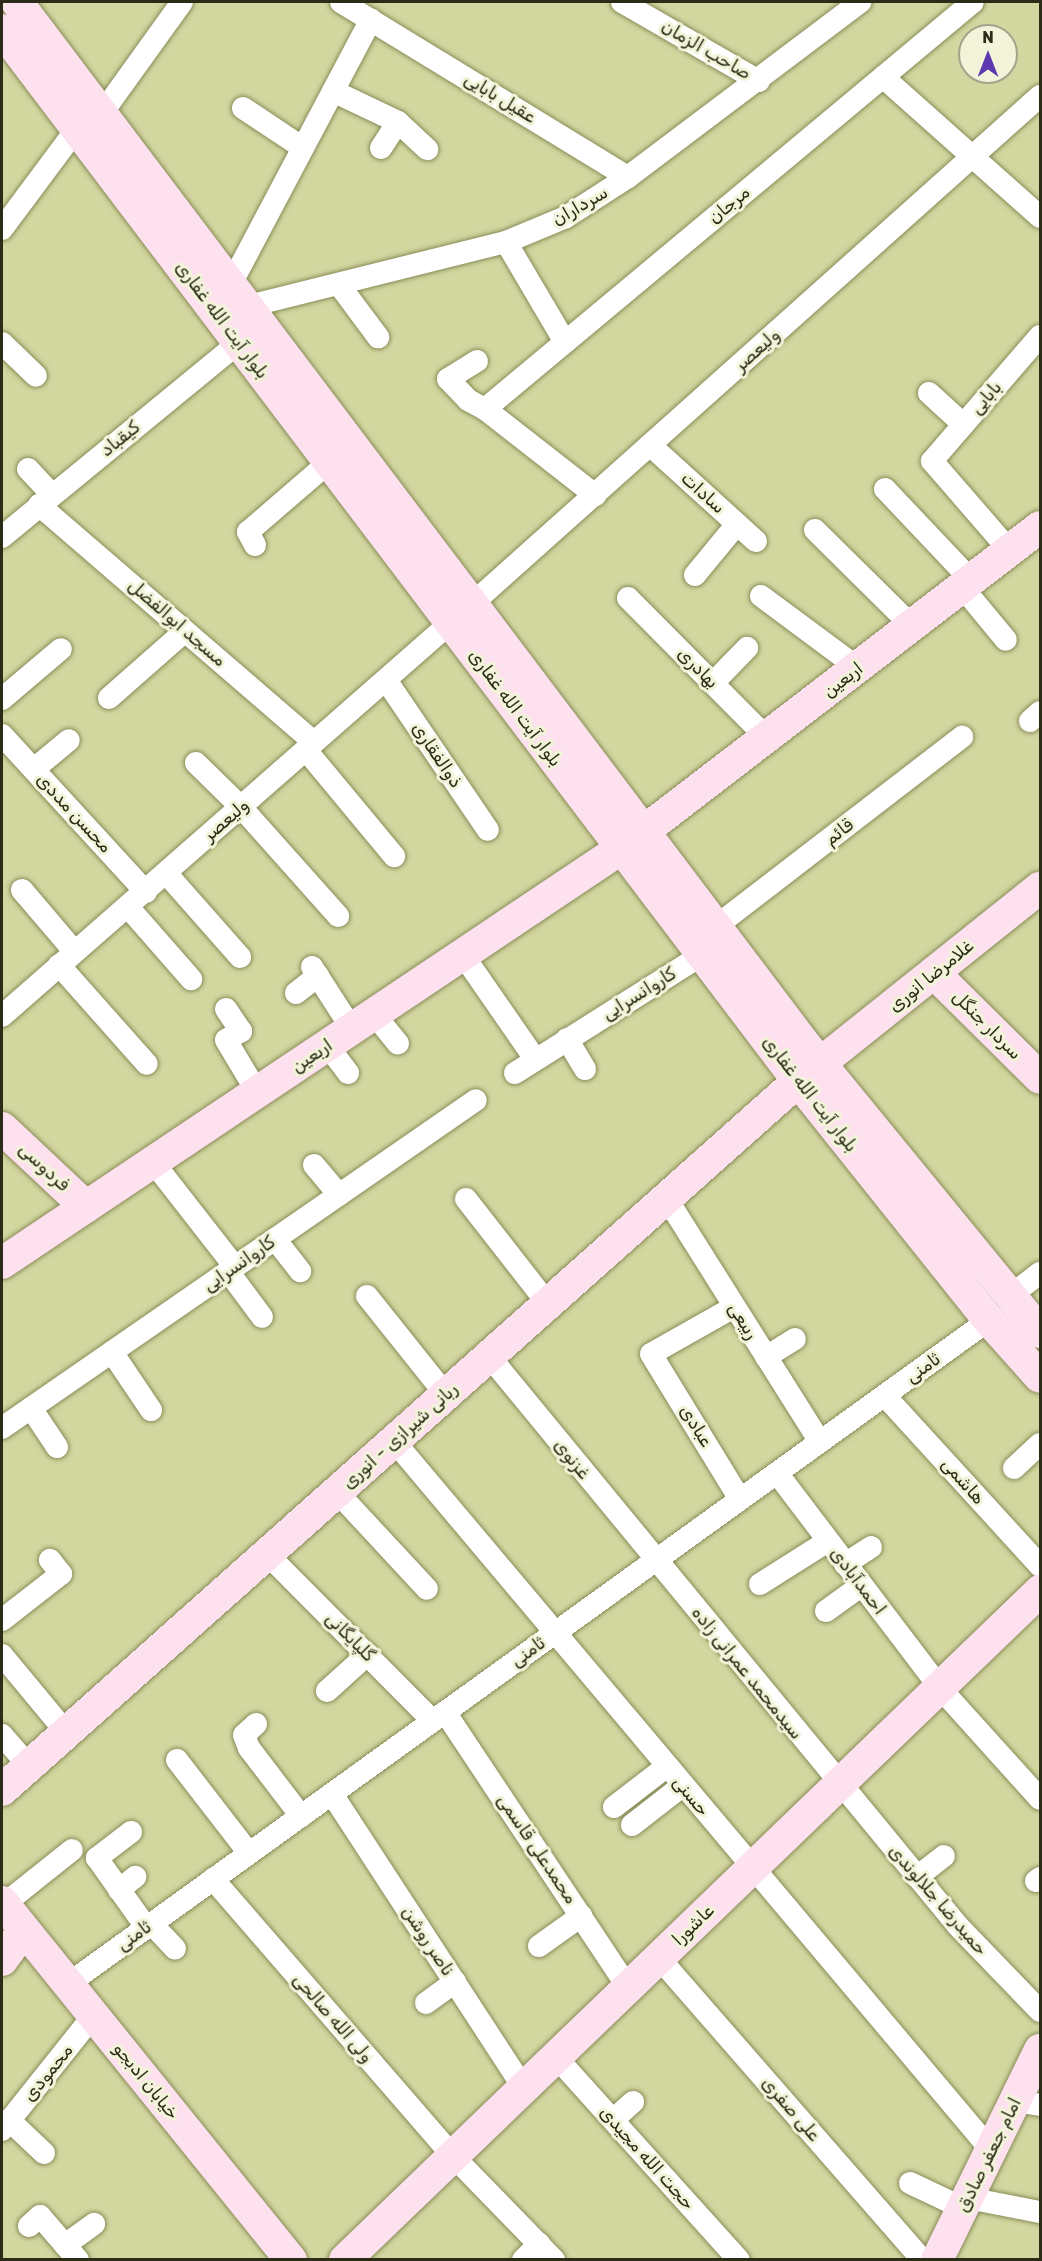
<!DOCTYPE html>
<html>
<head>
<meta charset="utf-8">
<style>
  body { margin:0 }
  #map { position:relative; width:1042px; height:2261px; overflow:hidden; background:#d2d69f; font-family:Rubik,"Noto Sans Arabic",sans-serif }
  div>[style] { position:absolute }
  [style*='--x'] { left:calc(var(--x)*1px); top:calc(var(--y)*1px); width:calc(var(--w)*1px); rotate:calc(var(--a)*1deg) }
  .roads { filter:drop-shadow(0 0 2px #8a8d5a) drop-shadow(0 0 2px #8a8d5a) }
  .street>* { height:22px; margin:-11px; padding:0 11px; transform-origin:11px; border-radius:11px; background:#fff }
  .secondary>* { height:32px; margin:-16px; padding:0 16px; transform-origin:16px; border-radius:16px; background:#fee1ee }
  span { translate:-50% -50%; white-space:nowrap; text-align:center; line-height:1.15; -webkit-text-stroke:6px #f2f4d9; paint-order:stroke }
  .street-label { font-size:18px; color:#2b2c17 }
  .frame { position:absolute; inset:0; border:3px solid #2b2c17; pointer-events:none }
  .north { position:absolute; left:958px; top:24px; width:60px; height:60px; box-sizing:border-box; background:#f2f4d9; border:2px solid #a2a48b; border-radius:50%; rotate:0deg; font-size:16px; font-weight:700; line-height:24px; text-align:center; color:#2b2c17 }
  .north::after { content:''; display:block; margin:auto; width:21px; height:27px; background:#5d39b1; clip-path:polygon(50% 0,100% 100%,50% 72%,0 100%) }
</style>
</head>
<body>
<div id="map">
  <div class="roads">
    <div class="street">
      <div style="--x:341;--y:2;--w:336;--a:31.4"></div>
      <div style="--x:622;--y:2;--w:158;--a:30"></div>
      <div style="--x:883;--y:77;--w:210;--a:41.7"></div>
      <div style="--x:333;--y:91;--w:72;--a:25.5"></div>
      <div style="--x:398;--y:122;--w:40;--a:43"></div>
      <div style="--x:243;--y:108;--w:72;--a:33.7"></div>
      <div style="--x:103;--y:112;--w:135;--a:-54.3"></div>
      <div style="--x:381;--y:148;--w:31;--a:-57"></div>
      <div style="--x:2;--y:229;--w:122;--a:-53.3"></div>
      <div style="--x:506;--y:242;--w:116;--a:59.5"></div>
      <div style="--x:232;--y:282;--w:297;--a:-62.1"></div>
      <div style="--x:340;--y:286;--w:64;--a:53.3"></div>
      <div style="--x:249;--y:306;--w:265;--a:-14"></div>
      <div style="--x:506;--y:242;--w:65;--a:-22.6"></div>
      <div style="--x:566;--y:217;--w:74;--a:-32.8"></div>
      <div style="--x:628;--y:177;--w:291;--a:-37"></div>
      <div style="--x:2;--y:343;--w:47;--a:44.1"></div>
      <div style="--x:477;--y:361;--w:34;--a:148"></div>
      <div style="--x:448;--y:379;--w:29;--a:46"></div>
      <div style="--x:468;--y:400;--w:19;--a:28"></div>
      <div style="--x:485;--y:409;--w:140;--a:38"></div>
      <div style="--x:929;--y:393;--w:46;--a:42.4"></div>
      <div style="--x:485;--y:409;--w:635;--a:-39.83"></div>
      <div style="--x:650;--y:445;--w:143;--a:42.2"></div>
      <div style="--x:28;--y:469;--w:35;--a:47"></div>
      <div style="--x:885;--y:489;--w:127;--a:46.6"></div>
      <div style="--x:39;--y:505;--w:363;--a:40.8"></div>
      <div style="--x:815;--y:530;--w:136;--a:44.7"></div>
      <div style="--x:2;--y:537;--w:307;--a:-39.4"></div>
      <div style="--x:255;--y:545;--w:15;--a:-118"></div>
      <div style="--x:248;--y:532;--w:107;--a:-40.8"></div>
      <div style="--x:1010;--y:551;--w:119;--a:-130.9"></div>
      <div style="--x:932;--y:461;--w:165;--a:-49.2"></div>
      <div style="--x:695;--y:575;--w:66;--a:-50.5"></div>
      <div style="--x:963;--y:588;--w:67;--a:50.4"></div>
      <div style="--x:761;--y:596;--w:121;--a:36.6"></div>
      <div style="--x:628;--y:598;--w:197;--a:45.2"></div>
      <div style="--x:386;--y:680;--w:181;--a:55.8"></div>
      <div style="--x:713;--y:683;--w:49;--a:-45.8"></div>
      <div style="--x:109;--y:698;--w:101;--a:-41.4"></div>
      <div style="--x:2;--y:699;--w:77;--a:-40.3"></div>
      <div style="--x:1030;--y:721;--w:13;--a:-42"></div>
      <div style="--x:2;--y:735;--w:213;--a:47.5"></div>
      <div style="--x:306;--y:750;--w:138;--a:50.3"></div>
      <div style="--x:196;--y:763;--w:63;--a:44.4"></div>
      <div style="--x:241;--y:807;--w:146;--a:48.3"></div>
      <div style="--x:34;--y:769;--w:45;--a:-39.6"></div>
      <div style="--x:166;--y:873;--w:112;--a:48.6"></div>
      <div style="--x:22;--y:890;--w:80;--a:49.6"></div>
      <div style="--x:128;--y:907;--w:96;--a:48.8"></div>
      <div style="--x:715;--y:927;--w:312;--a:-37.6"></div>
      <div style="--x:463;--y:955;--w:126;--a:55.3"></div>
      <div style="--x:59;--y:965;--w:132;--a:48.4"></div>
      <div style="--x:312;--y:967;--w:74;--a:57.2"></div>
      <div style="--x:296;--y:993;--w:28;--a:-38"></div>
      <div style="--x:226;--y:1009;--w:27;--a:56"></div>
      <div style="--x:241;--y:1031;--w:17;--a:149"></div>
      <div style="--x:226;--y:1040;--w:61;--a:59.2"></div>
      <div style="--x:374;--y:1014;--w:38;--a:51"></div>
      <div style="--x:2;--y:1016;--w:626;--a:-41.25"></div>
      <div style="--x:473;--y:603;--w:761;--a:-41.8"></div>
      <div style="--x:567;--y:1039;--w:35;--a:59"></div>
      <div style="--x:327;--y:1045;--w:35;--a:53"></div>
      <div style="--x:515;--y:1073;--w:222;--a:-32.3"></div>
      <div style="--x:153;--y:1162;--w:133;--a:52"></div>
      <div style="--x:314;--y:1165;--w:39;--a:50"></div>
      <div style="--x:466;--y:1199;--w:133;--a:52"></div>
      <div style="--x:667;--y:1199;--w:287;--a:57.8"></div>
      <div style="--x:275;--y:1239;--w:41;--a:52"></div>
      <div style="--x:228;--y:1271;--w:57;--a:53.5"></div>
      <div style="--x:367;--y:1296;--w:127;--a:51.4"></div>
      <div style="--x:1009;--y:1297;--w:39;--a:-38"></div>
      <div style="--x:734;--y:1307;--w:95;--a:150.5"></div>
      <div style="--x:651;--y:1354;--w:170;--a:58.5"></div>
      <div style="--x:112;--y:1352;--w:70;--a:56.1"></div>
      <div style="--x:489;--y:1356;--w:738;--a:50.55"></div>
      <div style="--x:958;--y:1926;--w:118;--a:46"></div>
      <div style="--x:766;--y:1357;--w:34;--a:-32"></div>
      <div style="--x:885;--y:1396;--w:230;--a:47.6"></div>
      <div style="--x:31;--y:1408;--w:47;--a:56.3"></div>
      <div style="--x:2;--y:1428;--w:576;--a:-34.68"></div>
      <div style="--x:394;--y:1441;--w:927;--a:49.9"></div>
      <div style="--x:1014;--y:1468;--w:35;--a:-43"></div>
      <div style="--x:777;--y:1473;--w:270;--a:52.8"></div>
      <div style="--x:940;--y:1688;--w:149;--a:48"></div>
      <div style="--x:337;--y:1492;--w:132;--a:47.1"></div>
      <div style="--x:267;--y:1554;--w:235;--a:45.2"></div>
      <div style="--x:845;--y:1564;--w:31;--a:-33"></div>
      <div style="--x:760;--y:1584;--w:80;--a:-32.3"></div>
      <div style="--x:826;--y:1611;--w:44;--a:-35.8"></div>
      <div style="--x:2;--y:1620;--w:75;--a:-37.9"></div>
      <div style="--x:61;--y:1574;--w:18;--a:-128"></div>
      <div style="--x:2;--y:1655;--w:100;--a:50.3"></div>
      <div style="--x:327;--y:1691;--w:55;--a:-42.1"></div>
      <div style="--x:445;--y:1712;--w:330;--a:56.4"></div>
      <div style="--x:256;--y:1724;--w:16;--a:137"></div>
      <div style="--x:244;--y:1735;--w:14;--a:69"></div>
      <div style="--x:249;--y:1748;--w:86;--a:52.6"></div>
      <div style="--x:2;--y:1735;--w:41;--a:48.9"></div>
      <div style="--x:177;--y:1760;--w:118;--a:52.3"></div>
      <div style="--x:332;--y:1794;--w:351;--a:56.9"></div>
      <div style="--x:614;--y:1807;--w:66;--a:-37.6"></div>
      <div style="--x:632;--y:1825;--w:63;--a:-38"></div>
      <div style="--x:131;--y:1832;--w:43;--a:142.6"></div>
      <div style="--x:97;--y:1858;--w:85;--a:54.6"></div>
      <div style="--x:917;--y:1877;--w:34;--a:-38"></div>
      <div style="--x:213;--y:1879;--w:367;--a:49.1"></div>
      <div style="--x:453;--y:2156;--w:145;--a:45.8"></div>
      <div style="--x:1036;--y:1881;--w:5;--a:-37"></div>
      <div style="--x:119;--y:1890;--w:21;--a:-39"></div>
      <div style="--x:3;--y:1905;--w:88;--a:-38.6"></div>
      <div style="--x:151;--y:1923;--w:35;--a:47"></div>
      <div style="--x:539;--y:1946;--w:52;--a:-35.5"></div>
      <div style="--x:659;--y:1958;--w:400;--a:48.9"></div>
      <div style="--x:68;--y:1984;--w:1135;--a:-35.79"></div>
      <div style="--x:426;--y:2003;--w:36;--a:-36"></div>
      <div style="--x:556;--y:2057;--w:273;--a:48"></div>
      <div style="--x:1015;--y:2101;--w:25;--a:9"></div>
      <div style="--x:9;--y:2120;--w:48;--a:43.3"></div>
      <div style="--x:613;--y:2120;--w:27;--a:-42"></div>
      <div style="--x:2;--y:2130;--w:146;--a:-51.4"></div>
      <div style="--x:910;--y:2183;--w:59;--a:25.3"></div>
      <div style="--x:968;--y:2198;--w:73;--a:11"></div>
      <div style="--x:29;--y:2226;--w:15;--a:-42"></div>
      <div style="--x:40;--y:2216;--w:58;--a:49.2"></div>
      <div style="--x:65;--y:2245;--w:36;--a:-36"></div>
      <div style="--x:523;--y:2260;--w:23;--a:-45"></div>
    </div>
    <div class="secondary">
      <div style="--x:17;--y:2;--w:1309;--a:52.92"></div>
      <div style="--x:806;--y:1046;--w:370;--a:50.7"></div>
      <div style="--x:2;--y:30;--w:1318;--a:52.86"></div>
      <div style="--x:798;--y:1081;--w:306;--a:51.4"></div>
      <div style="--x:989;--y:1320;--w:76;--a:48.2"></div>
      <div style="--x:934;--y:973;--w:149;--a:44.7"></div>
      <div style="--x:2;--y:1128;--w:115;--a:43.2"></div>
      <div style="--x:2;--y:1263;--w:746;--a:-33.8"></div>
      <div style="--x:622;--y:848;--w:527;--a:-37.52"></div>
      <div style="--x:2;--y:1790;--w:1066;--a:-41.69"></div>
      <div style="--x:798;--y:1081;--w:310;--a:-38.6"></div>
      <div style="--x:2;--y:1902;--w:460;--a:51.1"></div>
      <div style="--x:2;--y:1960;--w:37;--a:-54"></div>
      <div style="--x:345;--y:2260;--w:965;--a:-43.91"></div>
      <div style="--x:937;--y:2260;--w:234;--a:-63.9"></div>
    </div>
  </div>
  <div class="street-label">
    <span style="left:706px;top:50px;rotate:30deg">صاحب الزمان</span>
    <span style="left:500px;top:98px;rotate:31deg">عقیل بابایی</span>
    <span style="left:729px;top:205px;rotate:-40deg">مرجان</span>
    <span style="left:580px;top:206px;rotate:-30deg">سرداران</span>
    <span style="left:222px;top:320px;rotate:53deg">بلوار آیت الله غفاری</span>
    <span style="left:757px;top:350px;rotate:-42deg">ولیعصر</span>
    <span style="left:986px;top:398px;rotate:-49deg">بابایی</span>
    <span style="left:120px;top:439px;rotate:-39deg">کیقباد</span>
    <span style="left:703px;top:493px;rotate:42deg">سادات</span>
    <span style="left:177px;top:623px;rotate:41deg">مسجد ابوالفضل</span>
    <span style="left:698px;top:668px;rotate:45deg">بهادری</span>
    <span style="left:843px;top:680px;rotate:-38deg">اربعین</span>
    <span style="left:515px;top:708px;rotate:53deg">بلوار آیت الله غفاری</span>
    <span style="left:437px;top:755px;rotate:56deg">ذوالفقاری</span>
    <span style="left:74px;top:813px;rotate:47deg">محسن مددی</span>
    <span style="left:226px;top:820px;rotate:-41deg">ولیعصر</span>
    <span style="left:839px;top:832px;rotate:-38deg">قائم</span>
    <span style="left:931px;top:976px;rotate:-39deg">غلامرضا انوری</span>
    <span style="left:639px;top:994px;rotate:-32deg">کاروانسرایی</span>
    <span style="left:987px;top:1025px;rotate:45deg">سردار جنگل</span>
    <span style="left:312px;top:1056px;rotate:-34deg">اربعین</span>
    <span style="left:810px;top:1094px;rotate:52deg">بلوار آیت الله غفاری</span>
    <span style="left:44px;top:1167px;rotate:43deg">فردوسی</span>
    <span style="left:239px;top:1264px;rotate:-35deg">کاروانسرایی</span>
    <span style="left:743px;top:1321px;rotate:58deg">ربیعی</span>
    <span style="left:923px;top:1368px;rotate:-36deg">ثامنی</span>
    <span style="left:696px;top:1426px;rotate:58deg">عبادی</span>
    <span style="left:400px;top:1436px;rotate:-42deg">ربانی شیرازی - انوری</span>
    <span style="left:572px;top:1459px;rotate:51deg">غزنوی</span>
    <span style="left:963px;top:1481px;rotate:48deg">هاشمی</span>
    <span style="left:858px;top:1581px;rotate:53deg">احمدآبادی</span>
    <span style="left:350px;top:1637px;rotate:45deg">گلپایگانی</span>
    <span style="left:528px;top:1652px;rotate:-36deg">ثامنی</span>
    <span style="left:747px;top:1673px;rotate:51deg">سیدمحمد عمرانی زاده</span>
    <span style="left:691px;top:1796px;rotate:50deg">حسنی</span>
    <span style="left:537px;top:1849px;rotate:56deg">محمدعلی قاسمی</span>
    <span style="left:938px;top:1900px;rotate:49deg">حمیدرضا جلالوندی</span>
    <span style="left:693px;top:1925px;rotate:-44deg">عاشورا</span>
    <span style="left:134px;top:1936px;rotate:-36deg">ثامنی</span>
    <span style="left:428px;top:1941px;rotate:57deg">ناصر روشن</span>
    <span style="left:333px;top:2018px;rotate:49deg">ولی الله صالحی</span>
    <span style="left:48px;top:2073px;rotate:-51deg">محمودی</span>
    <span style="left:146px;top:2081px;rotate:51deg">خیابان ادبجو</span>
    <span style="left:791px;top:2109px;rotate:49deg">علی صفری</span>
    <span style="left:989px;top:2155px;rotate:-64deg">امام جعفر صادق</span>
    <span style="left:647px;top:2158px;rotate:48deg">حجت الله مجیدی</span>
  </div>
  <div class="frame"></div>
  <div class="north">N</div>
</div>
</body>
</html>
